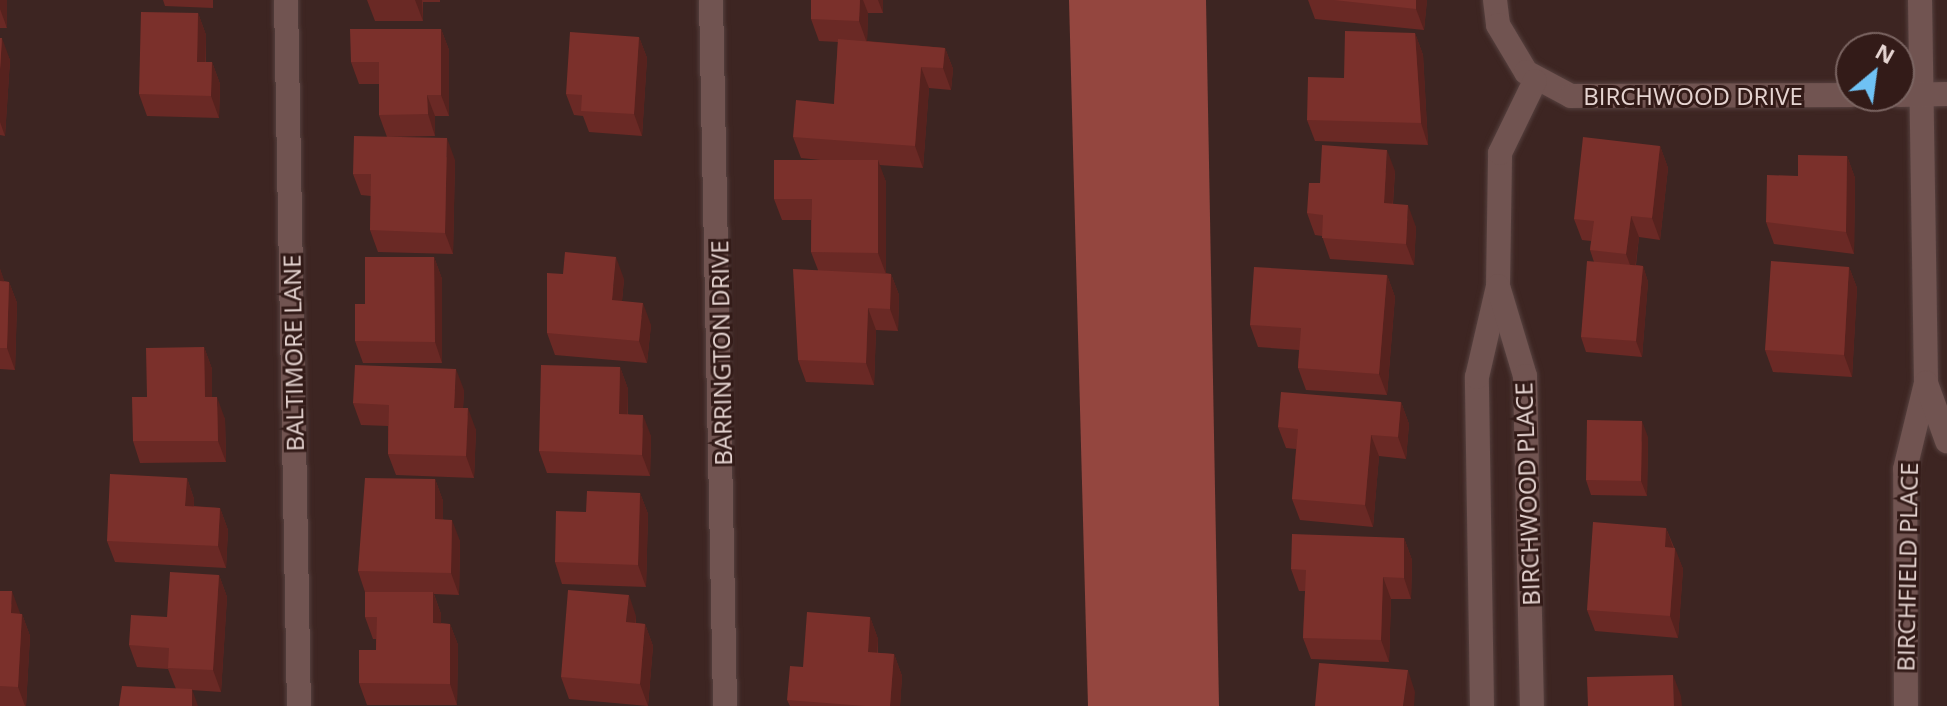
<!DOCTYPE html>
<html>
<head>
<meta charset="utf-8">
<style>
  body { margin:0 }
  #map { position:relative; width:1947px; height:706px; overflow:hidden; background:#3d2522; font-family:"Open Sans",sans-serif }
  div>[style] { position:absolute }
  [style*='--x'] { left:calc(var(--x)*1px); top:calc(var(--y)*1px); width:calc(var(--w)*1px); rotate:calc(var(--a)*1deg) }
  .water>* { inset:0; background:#94463f }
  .roads { filter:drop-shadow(0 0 2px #56413f) drop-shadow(0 0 2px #56413f) }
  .minor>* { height:24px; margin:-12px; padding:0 12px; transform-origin:12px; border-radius:12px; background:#715451 }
  .wall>* { inset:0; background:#6a2925 }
  .shaded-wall>* { inset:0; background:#56221e }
  .building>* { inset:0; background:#7b302b }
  span { translate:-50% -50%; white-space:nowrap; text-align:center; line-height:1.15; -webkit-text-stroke:6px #331b18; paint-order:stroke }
  .street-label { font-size:24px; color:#e6d5d2 }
  .north { position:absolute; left:1835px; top:32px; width:80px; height:80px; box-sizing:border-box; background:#331b18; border:2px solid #7b6562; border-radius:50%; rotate:29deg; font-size:22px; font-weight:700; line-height:32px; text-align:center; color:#e6d5d2 }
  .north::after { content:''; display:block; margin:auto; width:28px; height:36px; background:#6fc2f4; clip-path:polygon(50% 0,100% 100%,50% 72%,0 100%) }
</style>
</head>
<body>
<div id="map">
  <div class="water">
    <div style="clip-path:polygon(1069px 0,1206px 0,1219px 706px,1088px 706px)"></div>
  </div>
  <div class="roads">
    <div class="minor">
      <div style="--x:286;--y:0;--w:706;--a:88.95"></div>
      <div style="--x:711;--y:0;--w:706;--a:88.86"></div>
      <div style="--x:1495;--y:0;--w:25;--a:83"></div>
      <div style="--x:1498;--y:25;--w:55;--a:59.2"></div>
      <div style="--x:1526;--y:72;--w:51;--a:28.1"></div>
      <div style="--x:1571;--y:96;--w:280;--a:-0.2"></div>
      <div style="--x:1920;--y:0;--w:383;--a:89.1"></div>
      <div style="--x:1899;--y:95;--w:48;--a:-1.2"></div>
      <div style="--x:1498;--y:286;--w:133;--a:-89.1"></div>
      <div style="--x:1500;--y:153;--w:80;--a:-64.1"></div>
      <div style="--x:1482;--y:706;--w:329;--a:-90.9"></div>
      <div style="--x:1477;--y:377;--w:93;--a:-77"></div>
      <div style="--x:1498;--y:286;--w:94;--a:73.3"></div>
      <div style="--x:1525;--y:376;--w:330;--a:88.8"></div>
      <div style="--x:1906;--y:706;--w:237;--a:-90.2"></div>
      <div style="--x:1905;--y:469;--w:89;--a:-76.3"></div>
      <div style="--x:1926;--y:383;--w:62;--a:70.1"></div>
    </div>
  </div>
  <div class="wall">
    <div style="clip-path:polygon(0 0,7px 28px,0 28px)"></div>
    <div style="clip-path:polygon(163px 0,213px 0,213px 8px,165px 6px)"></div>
    <div style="clip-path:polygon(367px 0,440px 0,440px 2px,423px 2px,423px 21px,375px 21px)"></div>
    <div style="clip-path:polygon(811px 0,883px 0,883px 13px,868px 13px,867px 41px,945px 48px,953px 69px,951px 90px,929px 88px,923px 168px,879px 165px,886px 182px,886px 273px,891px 274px,899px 295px,898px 331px,876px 330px,874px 385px,806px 382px,798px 360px,818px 270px,811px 252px,811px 220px,782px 220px,774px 199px,820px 160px,801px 158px,793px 137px,834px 104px,838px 42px,819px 41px,811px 19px)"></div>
    <div style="clip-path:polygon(1308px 0,1427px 0,1424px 30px,1315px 19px)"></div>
    <div style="clip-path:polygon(198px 13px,206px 35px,206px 62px,212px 62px,220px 84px,219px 118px,147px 116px,139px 94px)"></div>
    <div style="clip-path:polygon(441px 29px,449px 50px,449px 116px,435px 116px,435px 136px,387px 137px,455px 160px,453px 254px,378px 252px,370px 230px,371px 196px,361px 195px,353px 174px,387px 137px,379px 115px,379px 84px,359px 84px,351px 62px)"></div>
    <div style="clip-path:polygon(1415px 33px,1423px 55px,1428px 145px,1315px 141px,1307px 120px,1344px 78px)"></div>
    <div style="clip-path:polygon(639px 37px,647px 58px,642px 136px,589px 132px,583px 116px,574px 115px,566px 94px)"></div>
    <div style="clip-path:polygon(0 38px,10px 60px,5px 136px,0 135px)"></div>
    <div style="clip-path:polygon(1660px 146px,1668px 168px,1660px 240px,1639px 237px,1636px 265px,1643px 266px,1648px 282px,1642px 357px,1586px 352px,1581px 337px,1594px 262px,1590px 250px,1591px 241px,1582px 240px,1574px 219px)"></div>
    <div style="clip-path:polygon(1847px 156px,1855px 178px,1854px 254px,1774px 244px,1766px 222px,1798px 176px)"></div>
    <div style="clip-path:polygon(1395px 171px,1393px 204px,1416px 227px,1414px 265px,1330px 259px,1322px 236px,1315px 235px,1307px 213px,1320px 183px)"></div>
    <div style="clip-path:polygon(434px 257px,442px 279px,442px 363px,363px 363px,355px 341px)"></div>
    <div style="clip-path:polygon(1849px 267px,1857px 288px,1852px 377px,1773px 372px,1765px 350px)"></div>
    <div style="clip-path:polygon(0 269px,4px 281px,9px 282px,17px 303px,15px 370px,0 369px)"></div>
    <div style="clip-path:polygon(1387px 275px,1395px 297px,1387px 395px,1306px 390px,1298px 368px,1299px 350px,1258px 347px,1250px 325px)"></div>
    <div style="clip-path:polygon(624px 279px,622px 301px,651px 325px,647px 363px,555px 355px,547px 333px)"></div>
    <div style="clip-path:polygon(204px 347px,212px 369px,212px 397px,225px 419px,226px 462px,140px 463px,133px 441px,147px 397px)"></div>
    <div style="clip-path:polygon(620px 367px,628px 389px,628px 414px,651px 436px,650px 476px,547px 473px,539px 451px)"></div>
    <div style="clip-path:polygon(464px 390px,463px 408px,476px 430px,474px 478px,396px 475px,388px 454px,388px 426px,361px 425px,353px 403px)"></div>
    <div style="clip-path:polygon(1401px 402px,1409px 424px,1406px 459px,1379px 456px,1373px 527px,1300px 520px,1292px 499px,1296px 449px,1286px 448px,1278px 427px)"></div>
    <div style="clip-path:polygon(1648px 437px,1647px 496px,1591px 495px,1586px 480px)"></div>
    <div style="clip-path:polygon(187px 478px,194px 499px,194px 506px,220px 508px,228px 530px,226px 568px,115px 562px,107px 541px)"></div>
    <div style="clip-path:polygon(435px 479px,443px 501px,443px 519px,460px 541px,459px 595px,434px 594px,441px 614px,441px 623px,450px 624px,458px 645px,457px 705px,367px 705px,359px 683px,376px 650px,376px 639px,373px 639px,365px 617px,365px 592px,358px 571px)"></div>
    <div style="clip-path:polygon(640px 493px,648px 514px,646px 587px,562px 584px,555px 562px)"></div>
    <div style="clip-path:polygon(1666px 528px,1683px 569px,1678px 638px,1595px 631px,1587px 610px)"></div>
    <div style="clip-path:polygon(1404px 538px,1412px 560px,1411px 599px,1391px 599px,1389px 662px,1311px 659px,1303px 638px,1305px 591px,1299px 591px,1291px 569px)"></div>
    <div style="clip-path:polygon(219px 575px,227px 597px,221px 692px,176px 689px,168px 669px,137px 667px,129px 645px,167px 617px)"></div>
    <div style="clip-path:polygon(0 591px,20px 614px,22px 614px,30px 636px,26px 706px,0 706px)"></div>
    <div style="clip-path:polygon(636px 616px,636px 623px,645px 624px,653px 646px,648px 706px,569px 699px,561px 677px)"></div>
    <div style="clip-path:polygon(870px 617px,878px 639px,878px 653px,894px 654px,902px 676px,900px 706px,790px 706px,787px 700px,803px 667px)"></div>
  </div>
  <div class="shaded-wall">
    <div style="clip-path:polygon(0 0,7px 0,7px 28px,0 9px)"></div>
    <div style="clip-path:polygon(415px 0,422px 0,423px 21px)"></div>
    <div style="clip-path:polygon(860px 0,863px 0,868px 13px,867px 43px,859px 21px)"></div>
    <div style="clip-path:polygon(878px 0,883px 0,883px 13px)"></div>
    <div style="clip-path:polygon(1416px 0,1427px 0,1424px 30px,1416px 9px)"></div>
    <div style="clip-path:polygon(198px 13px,206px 35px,205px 83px,197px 62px)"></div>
    <div style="clip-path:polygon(441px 29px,449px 50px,449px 116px,441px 95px)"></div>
    <div style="clip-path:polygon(1415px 33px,1423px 55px,1428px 145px,1421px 123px)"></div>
    <div style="clip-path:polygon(639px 37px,647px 58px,642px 136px,634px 114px)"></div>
    <div style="clip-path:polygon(2px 38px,10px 60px,5px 136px,0 122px,0 70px)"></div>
    <div style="clip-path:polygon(945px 48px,953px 69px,951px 90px,943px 68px)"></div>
    <div style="clip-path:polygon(212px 62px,220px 84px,219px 118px,211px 96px)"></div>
    <div style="clip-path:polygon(921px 67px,929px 88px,923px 168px,915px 146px)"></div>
    <div style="clip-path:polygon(427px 95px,435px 116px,435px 136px,428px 114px)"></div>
    <div style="clip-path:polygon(447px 138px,455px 160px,453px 254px,445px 233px)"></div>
    <div style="clip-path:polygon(1660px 146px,1668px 168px,1660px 240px,1652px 218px)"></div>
    <div style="clip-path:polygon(1387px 150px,1395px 171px,1391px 225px,1384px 203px)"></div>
    <div style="clip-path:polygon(1847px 156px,1855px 178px,1854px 254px,1846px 232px)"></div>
    <div style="clip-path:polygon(878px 160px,886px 182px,886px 274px,878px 253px)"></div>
    <div style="clip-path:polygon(1408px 205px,1416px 227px,1414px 265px,1406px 244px)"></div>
    <div style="clip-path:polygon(1631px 216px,1639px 237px,1634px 276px,1626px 254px)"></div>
    <div style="clip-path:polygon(434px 257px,442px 279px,442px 363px,435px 342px)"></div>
    <div style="clip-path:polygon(616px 257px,624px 279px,620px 322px,612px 300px)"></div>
    <div style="clip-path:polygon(1643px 266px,1648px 282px,1642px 357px,1636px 341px)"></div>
    <div style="clip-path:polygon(1849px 267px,1857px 288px,1852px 377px,1844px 355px)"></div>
    <div style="clip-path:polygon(0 269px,4px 280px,3px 303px,0 294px)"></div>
    <div style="clip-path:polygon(891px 274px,899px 295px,898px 331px,890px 309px)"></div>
    <div style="clip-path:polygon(1387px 275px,1395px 297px,1387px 395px,1379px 374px)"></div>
    <div style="clip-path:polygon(9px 282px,17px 303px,15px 370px,7px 348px)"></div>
    <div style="clip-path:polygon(643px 303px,651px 325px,647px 363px,639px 341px)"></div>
    <div style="clip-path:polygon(868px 308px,876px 330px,874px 385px,866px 363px)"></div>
    <div style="clip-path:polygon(204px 347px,212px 369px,212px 419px,205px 397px)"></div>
    <div style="clip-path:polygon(620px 367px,628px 389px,627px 436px,619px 414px)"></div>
    <div style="clip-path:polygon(456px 369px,464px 390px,462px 430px,454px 408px)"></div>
    <div style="clip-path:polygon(217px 397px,225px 419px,226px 462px,218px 441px)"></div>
    <div style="clip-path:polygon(1401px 402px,1409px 424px,1406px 459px,1398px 437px)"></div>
    <div style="clip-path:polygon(468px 408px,476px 430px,474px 478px,466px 456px)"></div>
    <div style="clip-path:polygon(643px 415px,651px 436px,650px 476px,642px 455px)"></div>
    <div style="clip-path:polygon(1642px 421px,1648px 437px,1647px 496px,1641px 481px)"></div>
    <div style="clip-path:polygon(1371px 435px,1379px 456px,1373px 527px,1365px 505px)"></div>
    <div style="clip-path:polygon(187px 478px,194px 499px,193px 528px,185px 506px)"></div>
    <div style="clip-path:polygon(435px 479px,443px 501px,443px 541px,435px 519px)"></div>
    <div style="clip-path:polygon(640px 493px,648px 514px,646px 587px,638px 565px)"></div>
    <div style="clip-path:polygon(220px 508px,228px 530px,226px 568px,218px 546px)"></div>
    <div style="clip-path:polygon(452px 520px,460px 541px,459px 595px,451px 573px)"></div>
    <div style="clip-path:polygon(1666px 528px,1674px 550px,1665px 547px)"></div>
    <div style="clip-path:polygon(1404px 538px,1412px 560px,1411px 599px,1404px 578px)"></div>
    <div style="clip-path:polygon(1675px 548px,1683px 569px,1678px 638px,1670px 616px)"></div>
    <div style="clip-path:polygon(219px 575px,227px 597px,221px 692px,213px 670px)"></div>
    <div style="clip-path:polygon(1383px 577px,1391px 599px,1389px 662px,1381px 640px)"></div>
    <div style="clip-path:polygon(12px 591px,20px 613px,19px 635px,11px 613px)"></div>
    <div style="clip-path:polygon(433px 592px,441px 614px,441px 645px,433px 623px)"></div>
    <div style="clip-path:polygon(629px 595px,636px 616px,634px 644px,626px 622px)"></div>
    <div style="clip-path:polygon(22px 614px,30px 636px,26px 706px,25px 706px,18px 687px)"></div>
    <div style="clip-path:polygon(870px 617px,878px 639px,876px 674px,868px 652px)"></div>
    <div style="clip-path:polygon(450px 624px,458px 645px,457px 705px,450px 684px)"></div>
    <div style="clip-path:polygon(645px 624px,653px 646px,648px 706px,640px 684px)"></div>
    <div style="clip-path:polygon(894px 654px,902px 676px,900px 706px,890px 706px)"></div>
    <div style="clip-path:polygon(1408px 670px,1415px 692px,1414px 706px,1403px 706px)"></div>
    <div style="clip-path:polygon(1673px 675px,1681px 696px,1682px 706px,1674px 706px)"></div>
    <div style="clip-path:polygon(192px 689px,198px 706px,192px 706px)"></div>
  </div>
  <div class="building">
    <div style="clip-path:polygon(811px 0,860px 0,859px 21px,811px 19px)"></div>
    <div style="clip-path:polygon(1334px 0,1416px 0,1416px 9px)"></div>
    <div style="clip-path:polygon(141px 12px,198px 13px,197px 62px,212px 62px,211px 96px,139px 94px)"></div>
    <div style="clip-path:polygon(350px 29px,441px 29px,441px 95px,427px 95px,428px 114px,379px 115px,379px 62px,351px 62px)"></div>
    <div style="clip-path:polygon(1345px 31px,1415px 33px,1421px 123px,1307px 120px,1308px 77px,1344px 78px)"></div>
    <div style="clip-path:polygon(570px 32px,639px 37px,634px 114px,581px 111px,582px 95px,566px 94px)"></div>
    <div style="clip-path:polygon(0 38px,2px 38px,0 70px)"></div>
    <div style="clip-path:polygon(838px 39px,945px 48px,943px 68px,921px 67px,915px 146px,793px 137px,796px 100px,834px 104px)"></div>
    <div style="clip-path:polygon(354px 136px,447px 138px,445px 233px,370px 230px,371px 174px,353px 174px)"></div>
    <div style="clip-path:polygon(1583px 137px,1660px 146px,1652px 218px,1631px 216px,1626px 254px,1590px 250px,1594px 221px,1574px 219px)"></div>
    <div style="clip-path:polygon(1322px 145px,1387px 150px,1384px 203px,1408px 205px,1406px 244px,1322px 238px,1323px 215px,1307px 213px,1309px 183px,1320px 183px)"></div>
    <div style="clip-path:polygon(1798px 155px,1847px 156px,1846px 232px,1766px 222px,1767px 175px,1798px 176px)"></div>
    <div style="clip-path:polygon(774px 160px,878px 160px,878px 253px,811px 252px,812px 199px,774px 199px)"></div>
    <div style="clip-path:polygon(565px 252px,616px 257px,612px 300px,643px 303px,639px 341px,547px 333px,547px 273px,563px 274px)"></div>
    <div style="clip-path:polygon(365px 257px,434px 257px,435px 342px,355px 341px,355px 304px,365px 304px)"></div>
    <div style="clip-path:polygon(1587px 261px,1643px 266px,1636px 341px,1581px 337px)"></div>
    <div style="clip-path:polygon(1771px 261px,1849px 267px,1844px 355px,1765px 350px)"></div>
    <div style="clip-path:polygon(1254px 267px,1387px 275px,1379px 374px,1298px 368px,1301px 328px,1250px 325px)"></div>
    <div style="clip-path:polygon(793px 269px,891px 274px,890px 309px,868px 308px,866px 363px,798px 360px)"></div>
    <div style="clip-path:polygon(0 281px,9px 282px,7px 348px,0 348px)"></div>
    <div style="clip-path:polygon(204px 347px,205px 397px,217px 397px,218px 441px,133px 441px,132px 397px,147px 397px,146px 348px)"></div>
    <div style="clip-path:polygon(355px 365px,456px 369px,454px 408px,468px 408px,466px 456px,388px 454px,389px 405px,353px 403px)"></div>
    <div style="clip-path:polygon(541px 365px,620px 367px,619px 414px,643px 415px,642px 455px,539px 451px)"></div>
    <div style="clip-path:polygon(1281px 392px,1401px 402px,1398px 437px,1371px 435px,1365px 505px,1292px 499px,1298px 429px,1278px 427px)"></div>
    <div style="clip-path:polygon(1587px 420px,1642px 421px,1641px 481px,1586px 480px)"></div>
    <div style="clip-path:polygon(110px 474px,187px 478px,185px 506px,220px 508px,218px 546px,107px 541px)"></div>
    <div style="clip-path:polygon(365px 478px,435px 479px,435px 519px,452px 520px,451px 573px,358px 571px)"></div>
    <div style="clip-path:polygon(587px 491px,640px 493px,638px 565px,555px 562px,556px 511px,586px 512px)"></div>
    <div style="clip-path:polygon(1593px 522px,1666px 528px,1665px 547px,1675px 548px,1670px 616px,1587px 610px)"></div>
    <div style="clip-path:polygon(1292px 534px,1404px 538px,1404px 578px,1383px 577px,1381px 640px,1303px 638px,1306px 570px,1291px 569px)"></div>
    <div style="clip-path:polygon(170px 572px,219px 575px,213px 670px,168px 668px,169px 648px,129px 645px,131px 615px,167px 617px)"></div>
    <div style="clip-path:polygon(568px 590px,629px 595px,626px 622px,645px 624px,640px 684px,561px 677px)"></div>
    <div style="clip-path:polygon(0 591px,12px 591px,11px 613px,22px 614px,18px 687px,0 686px)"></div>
    <div style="clip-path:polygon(365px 592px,433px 592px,433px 623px,450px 624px,450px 684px,359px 683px,359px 650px,376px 650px,377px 617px,365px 617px)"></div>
    <div style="clip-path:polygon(807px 612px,870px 617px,868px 652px,894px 654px,890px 706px,865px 706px,787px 700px,790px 666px,803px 667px)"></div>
    <div style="clip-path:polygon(1319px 663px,1408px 670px,1403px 706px,1315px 706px)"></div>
    <div style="clip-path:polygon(1673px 675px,1674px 706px,1588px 706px,1587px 677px)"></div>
    <div style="clip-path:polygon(122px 686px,192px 689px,192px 706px,119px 706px)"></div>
  </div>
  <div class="street-label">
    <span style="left:1693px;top:96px">BIRCHWOOD DRIVE</span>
    <span style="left:293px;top:353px;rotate:-91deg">BALTIMORE LANE</span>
    <span style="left:721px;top:353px;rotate:-91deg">BARRINGTON DRIVE</span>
    <span style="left:1527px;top:494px;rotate:-92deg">BIRCHWOOD PLACE</span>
    <span style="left:1907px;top:567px;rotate:-89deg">BIRCHFIELD PLACE</span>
  </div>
  <div class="north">N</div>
</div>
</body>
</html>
